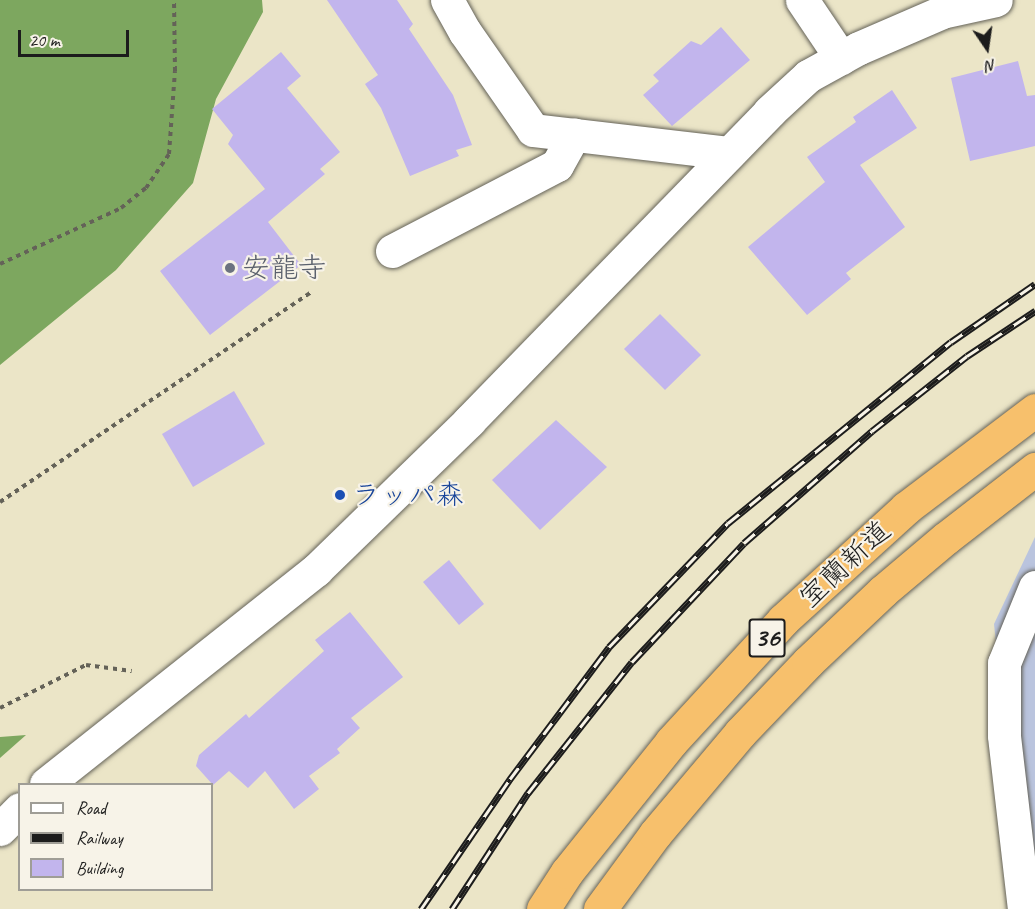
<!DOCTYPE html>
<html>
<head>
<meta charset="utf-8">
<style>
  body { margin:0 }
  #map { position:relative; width:1035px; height:909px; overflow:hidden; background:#ebe5c7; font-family:Caveat,"Klee One",sans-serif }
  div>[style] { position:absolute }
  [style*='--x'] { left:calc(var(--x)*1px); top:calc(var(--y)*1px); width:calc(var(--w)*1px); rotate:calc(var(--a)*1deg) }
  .industrial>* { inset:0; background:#bac4de }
  .forest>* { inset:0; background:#7da75f }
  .building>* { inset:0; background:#c2b5ed }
  .path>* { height:4px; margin-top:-2px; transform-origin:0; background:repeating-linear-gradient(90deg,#646258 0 4.5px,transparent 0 9px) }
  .roads { filter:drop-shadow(0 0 2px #646258) drop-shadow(0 0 2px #646258) }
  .minor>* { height:33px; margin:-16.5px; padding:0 16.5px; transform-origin:16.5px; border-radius:16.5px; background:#fff }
  .highway>* { height:33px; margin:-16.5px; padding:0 16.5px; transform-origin:16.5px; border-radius:16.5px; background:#f7c06c }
  .rail>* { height:7px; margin-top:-3.5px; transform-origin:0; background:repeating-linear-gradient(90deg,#f7f3e8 0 14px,#1c1c1c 0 28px); box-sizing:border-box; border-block:2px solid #1c1c1c }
  .dots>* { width:16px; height:16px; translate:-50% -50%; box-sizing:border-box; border:3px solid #f7f3e8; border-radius:50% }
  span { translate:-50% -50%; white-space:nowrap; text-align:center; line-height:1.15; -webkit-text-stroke:4.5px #f7f3e8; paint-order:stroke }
  .shield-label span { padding:2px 4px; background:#f7f3e8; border:2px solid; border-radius:4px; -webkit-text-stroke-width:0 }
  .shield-label { font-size:27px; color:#1c1c1c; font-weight:700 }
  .worship-label { font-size:28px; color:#5b616d }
  .left { translate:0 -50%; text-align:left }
  .transit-label { font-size:28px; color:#164399 }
  .street-label { font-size:28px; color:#1c1c1c }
  .legend { position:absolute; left:18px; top:783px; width:195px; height:108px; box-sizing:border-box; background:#f7f3e8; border:2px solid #9f9d96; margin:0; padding:8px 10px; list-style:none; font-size:18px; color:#1c1c1c }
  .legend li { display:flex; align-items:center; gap:12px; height:30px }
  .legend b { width:30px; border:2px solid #9f9d96 }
  .north { position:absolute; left:957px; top:18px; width:60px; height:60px; -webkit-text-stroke:4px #f7f3e8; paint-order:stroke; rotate:167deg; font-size:16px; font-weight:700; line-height:24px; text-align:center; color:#1c1c1c }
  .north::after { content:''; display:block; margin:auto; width:21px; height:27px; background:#1c1c1c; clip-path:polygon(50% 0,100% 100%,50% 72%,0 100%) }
  .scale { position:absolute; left:18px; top:30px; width:111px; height:27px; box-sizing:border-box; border:3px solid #1c1c1c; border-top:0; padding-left:8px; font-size:18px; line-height:21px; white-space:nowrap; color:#1c1c1c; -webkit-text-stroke:4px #f7f3e8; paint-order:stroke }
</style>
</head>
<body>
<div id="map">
  <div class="industrial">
    <div style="clip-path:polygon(1035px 537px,1035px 909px,1024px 909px,994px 624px)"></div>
  </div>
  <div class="forest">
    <div style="clip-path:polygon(0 0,262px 0,263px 12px,216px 99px,193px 183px,116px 270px,0 365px)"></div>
    <div style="clip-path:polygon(26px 735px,0 758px,0 737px)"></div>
  </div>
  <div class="building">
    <div style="clip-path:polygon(327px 0,397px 0,413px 24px,409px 29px,453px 95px,472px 145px,456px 150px,459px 156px,410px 176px,381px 108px,365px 84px,378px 75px)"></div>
    <div style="clip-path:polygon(721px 27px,750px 60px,672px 126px,643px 95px,659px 81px,653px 75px,691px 41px,701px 45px)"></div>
    <div style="clip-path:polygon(281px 52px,301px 76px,287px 88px,340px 152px,320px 169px,325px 174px,268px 222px,301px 265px,210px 335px,160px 271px,265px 189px,228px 144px,233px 135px,212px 109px)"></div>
    <div style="clip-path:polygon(1018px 61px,1027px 96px,1035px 95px,1035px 146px,970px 161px,951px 78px)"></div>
    <div style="clip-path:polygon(892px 90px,917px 128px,860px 165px,905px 227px,846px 273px,851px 279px,807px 315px,748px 247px,825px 182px,807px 157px,856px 122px,853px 117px)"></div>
    <div style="clip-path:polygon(660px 314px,701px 355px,665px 390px,624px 349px)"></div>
    <div style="clip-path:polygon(234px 391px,265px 444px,193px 487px,162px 434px)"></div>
    <div style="clip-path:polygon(556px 420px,607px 467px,540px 530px,492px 480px)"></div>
    <div style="clip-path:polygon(449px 560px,484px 604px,459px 625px,423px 582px)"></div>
    <div style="clip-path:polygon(350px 612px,403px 677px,351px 718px,360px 728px,337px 749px,340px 753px,309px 776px,319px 789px,294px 809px,265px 771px,248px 788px,229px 771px,213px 785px,196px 766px,199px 755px,246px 714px,249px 718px,324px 651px,315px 640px)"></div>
  </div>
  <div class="path">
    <div style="--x:0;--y:264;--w:133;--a:-24.8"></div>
    <div style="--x:121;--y:208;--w:32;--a:-39"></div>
    <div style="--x:146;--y:188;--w:41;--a:-55.9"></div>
    <div style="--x:169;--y:154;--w:83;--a:-85.9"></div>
    <div style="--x:175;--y:71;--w:71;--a:-90.8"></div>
    <div style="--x:0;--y:502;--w:375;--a:-34"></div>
    <div style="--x:0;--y:708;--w:96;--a:-26.6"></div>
    <div style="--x:86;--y:665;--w:46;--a:7.4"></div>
  </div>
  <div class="roads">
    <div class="minor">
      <div style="--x:447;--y:0;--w:37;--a:61"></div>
      <div style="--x:465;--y:32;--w:119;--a:55.2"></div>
      <div style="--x:533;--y:130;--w:197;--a:6.7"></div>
      <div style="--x:802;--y:0;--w:70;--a:56.1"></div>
      <div style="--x:392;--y:251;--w:186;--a:-27.5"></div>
      <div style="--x:557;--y:165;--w:35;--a:-61"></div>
      <div style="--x:46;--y:784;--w:345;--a:-38.4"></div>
      <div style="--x:316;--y:570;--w:214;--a:-44.2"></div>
      <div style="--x:469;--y:421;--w:431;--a:-45.8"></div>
      <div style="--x:769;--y:112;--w:53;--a:-42.7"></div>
      <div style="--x:808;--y:76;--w:58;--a:-28.8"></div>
      <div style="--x:859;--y:48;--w:90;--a:-23.4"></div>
      <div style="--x:942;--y:12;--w:55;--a:-12.5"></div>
      <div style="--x:0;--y:829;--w:28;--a:-45"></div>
      <div style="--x:1024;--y:909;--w:175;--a:-96.6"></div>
      <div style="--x:1004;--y:735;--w:72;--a:-90"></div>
      <div style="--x:1004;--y:663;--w:82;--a:-67.8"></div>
    </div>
    <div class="highway">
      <div style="--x:543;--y:909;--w:44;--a:-57"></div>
      <div style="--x:567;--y:872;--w:166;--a:-51.3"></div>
      <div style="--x:671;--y:742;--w:166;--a:-47.4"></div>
      <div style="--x:783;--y:620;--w:166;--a:-42.3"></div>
      <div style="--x:906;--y:508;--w:162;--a:-37.2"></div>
      <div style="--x:600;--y:909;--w:93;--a:-53.7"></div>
      <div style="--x:655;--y:834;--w:132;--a:-49.9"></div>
      <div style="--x:740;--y:733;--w:98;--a:-46.2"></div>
      <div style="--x:808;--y:662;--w:103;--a:-43.4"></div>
      <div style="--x:883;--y:591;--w:82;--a:-40.1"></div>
      <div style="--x:946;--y:538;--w:113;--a:-37.8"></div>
    </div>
  </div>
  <div class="rail">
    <div style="--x:421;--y:909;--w:158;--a:-55.6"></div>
    <div style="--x:510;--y:779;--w:165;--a:-53.1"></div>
    <div style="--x:609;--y:647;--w:172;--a:-46.2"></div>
    <div style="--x:728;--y:523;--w:287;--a:-39.1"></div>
    <div style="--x:951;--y:342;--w:102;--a:-34.6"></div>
    <div style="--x:452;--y:909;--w:139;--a:-56.8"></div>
    <div style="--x:528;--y:793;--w:167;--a:-51.6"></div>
    <div style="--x:632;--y:662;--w:163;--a:-46.7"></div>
    <div style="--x:744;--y:543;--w:170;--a:-41.2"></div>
    <div style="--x:872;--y:431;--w:121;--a:-38.3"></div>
    <div style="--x:967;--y:356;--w:82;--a:-33.5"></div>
  </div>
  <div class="dots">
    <div style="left:230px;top:268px;background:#6b7280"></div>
    <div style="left:340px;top:495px;background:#1a4fb4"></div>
  </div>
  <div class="shield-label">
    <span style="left:767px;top:638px">36</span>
  </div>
  <div class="worship-label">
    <span class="left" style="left:242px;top:268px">安龍寺</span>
  </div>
  <div class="transit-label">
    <span class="left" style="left:352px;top:495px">ラッパ森</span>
  </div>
  <div class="street-label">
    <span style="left:845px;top:564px;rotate:-43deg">室蘭新道</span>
  </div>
  <ul class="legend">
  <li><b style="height:8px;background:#fff"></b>Road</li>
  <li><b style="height:8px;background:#1c1c1c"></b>Railway</li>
  <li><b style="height:16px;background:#c2b5ed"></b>Building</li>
  </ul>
  <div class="north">N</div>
  <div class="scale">20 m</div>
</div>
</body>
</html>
